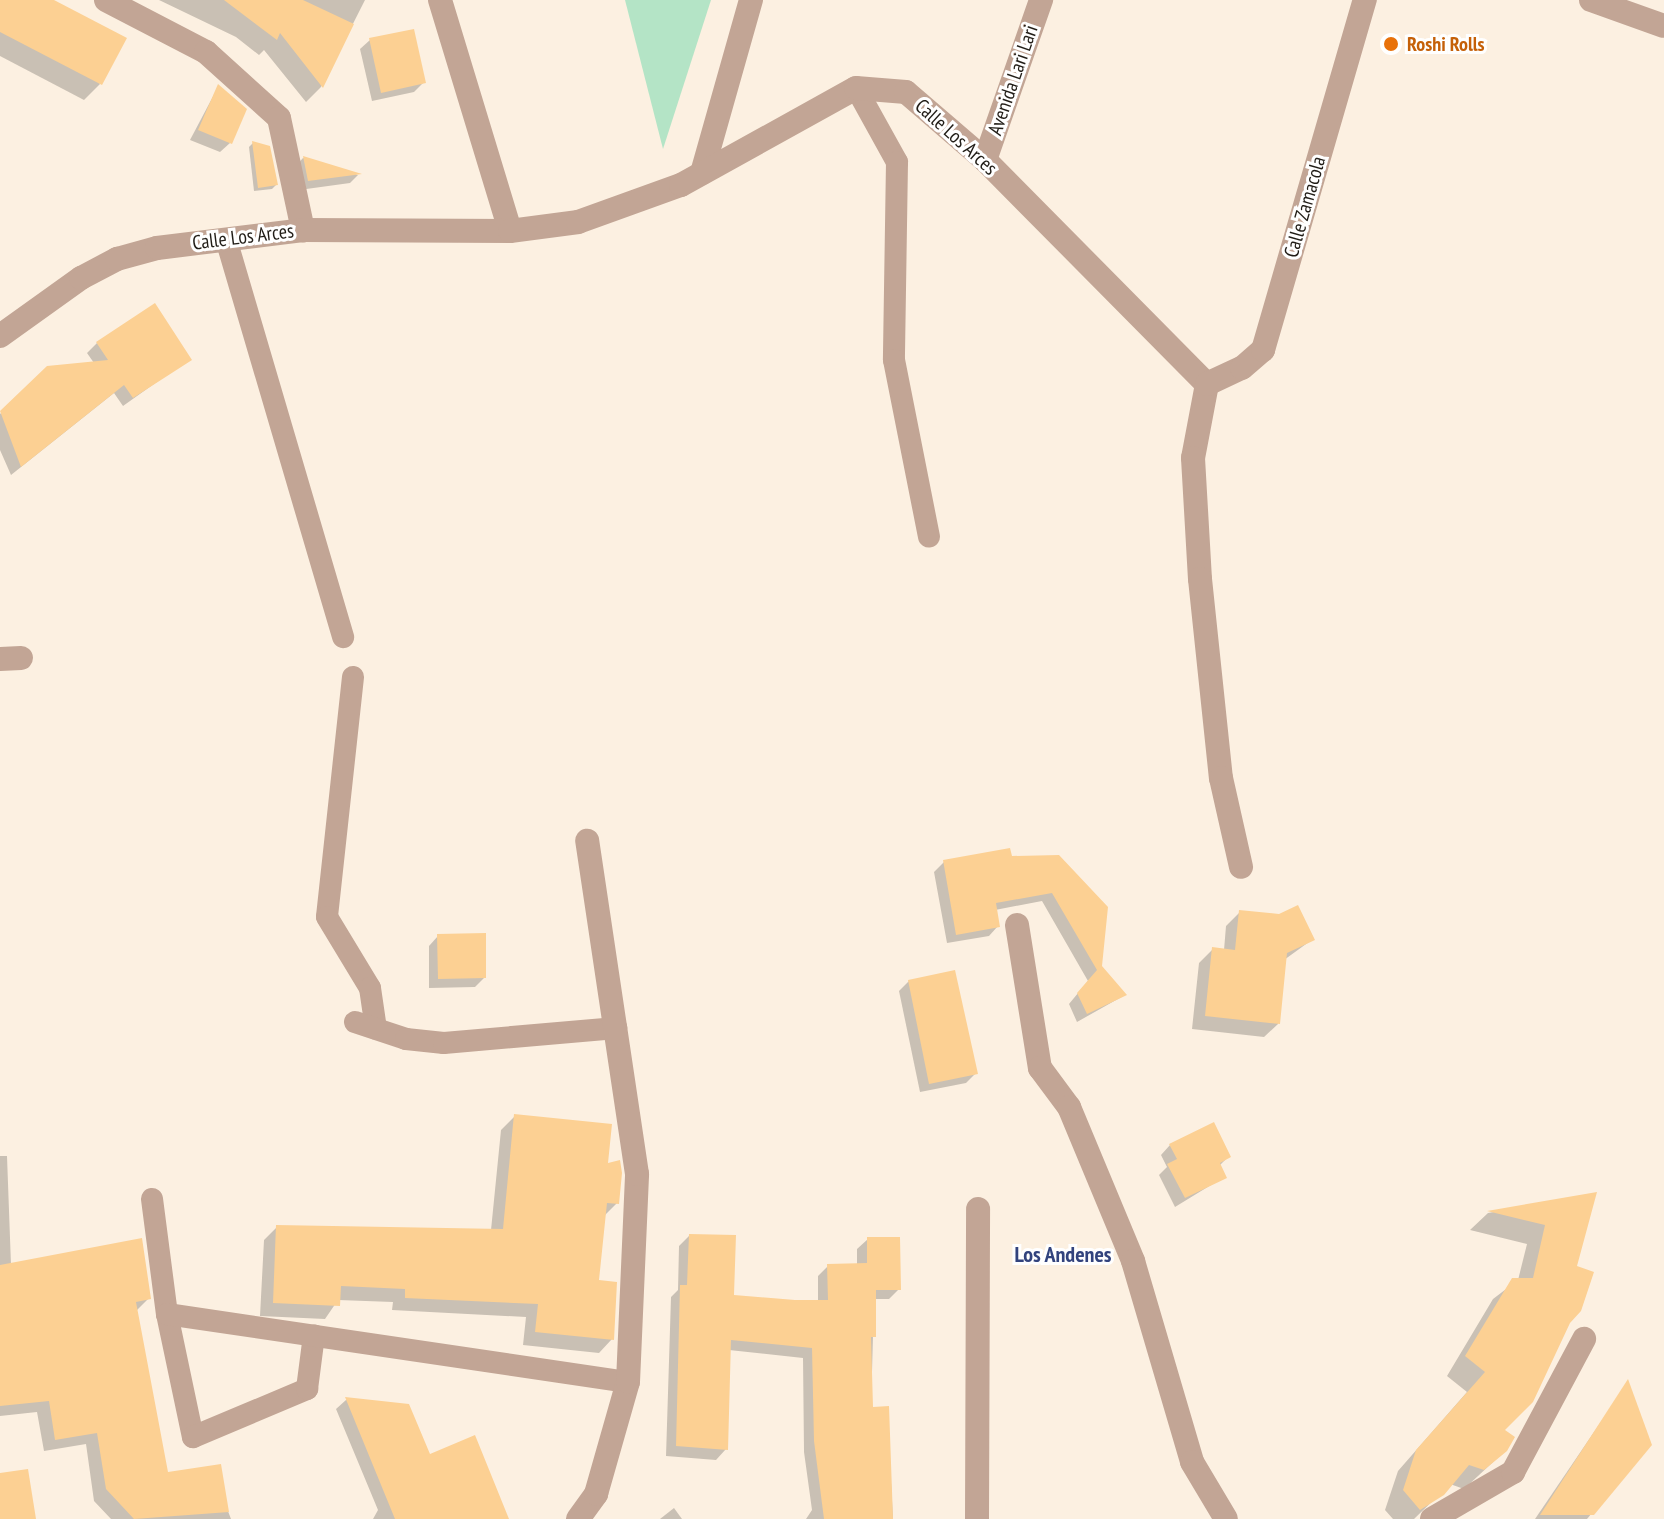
<!DOCTYPE html>
<html>
<head>
<meta charset="utf-8">
<style>
  body { margin:0 }
  #map { position:relative; width:1664px; height:1519px; overflow:hidden; background:#fcf0e1; font-family:"PT Sans Narrow",sans-serif }
  div>[style] { position:absolute }
  [style*='--x'] { left:calc(var(--x)*1px); top:calc(var(--y)*1px); width:calc(var(--w)*1px); rotate:calc(var(--a)*1deg) }
  .green>* { inset:0; background:#b4e4c6 }
  .shadow>* { inset:0; background:#0003 }
  .building>* { inset:0; background:#fcd093 }
  .service>* { height:22px; margin:-11px; padding:0 11px; transform-origin:11px; border-radius:11px; background:#c2a595 }
  .minor>* { height:24px; margin:-12px; padding:0 12px; transform-origin:12px; border-radius:12px; background:#c2a595 }
  .tertiary>* { height:24px; margin:-12px; padding:0 12px; transform-origin:12px; border-radius:12px; background:#c2a595 }
  .dots>* { width:22px; height:22px; translate:-50% -50%; box-sizing:border-box; border:4px solid #fff; border-radius:50% }
  span { translate:-50% -50%; white-space:nowrap; text-align:center; line-height:1.15; -webkit-text-stroke:6px #fff; paint-order:stroke }
  .food-label { font-size:20px; color:#c56008; font-weight:700 }
  .left { translate:0 -50%; text-align:left }
  .street-label { font-size:20px; color:#211d17 }
  .neighbourhood-label { font-size:22px; color:#32437d; font-weight:700 }
</style>
</head>
<body>
<div id="map">
  <div class="green">
    <div style="clip-path:polygon(625px 0,711px 0,663px 149px)"></div>
  </div>
  <div class="shadow">
    <div style="clip-path:polygon(0 0,50px 0,100px 84px,84px 100px,0 56px)"></div>
    <div style="clip-path:polygon(159px 0,365px 0,321px 87px,306px 102px,264px 50px,259px 55px,236px 37px)"></div>
    <div style="clip-path:polygon(370px 40px,424px 82px,414px 92px,372px 101px,360px 49px)"></div>
    <div style="clip-path:polygon(218px 87px,230px 143px,220px 152px,190px 140px)"></div>
    <div style="clip-path:polygon(253px 143px,276px 185px,272px 189px,254px 191px,249px 147px)"></div>
    <div style="clip-path:polygon(303px 158px,358px 175px,350px 183px,299px 190px,294px 168px)"></div>
    <div style="clip-path:polygon(97px 343px,189px 359px,123px 406px,114px 393px,11px 475px,0 450px,0 414px,48px 368px,94px 363px,87px 353px)"></div>
    <div style="clip-path:polygon(1059px 857px,1099px 967px,1125px 995px,1077px 1022px,1069px 1004px,1088px 981px,1042px 901px,995px 910px,998px 926px,989px 936px,947px 943px,934px 872px,944px 862px)"></div>
    <div style="clip-path:polygon(1240px 912px,1313px 939px,1284px 960px,1278px 1024px,1264px 1037px,1192px 1029px,1199px 963px,1213px 949px,1224px 950px,1226px 926px)"></div>
    <div style="clip-path:polygon(438px 936px,484px 978px,475px 987px,429px 988px,429px 946px)"></div>
    <div style="clip-path:polygon(909px 981px,975px 1074px,966px 1083px,920px 1092px,899px 991px)"></div>
    <div style="clip-path:polygon(515px 1116px,606px 1165px,617px 1203px,604px 1216px,597px 1281px,612px 1339px,599px 1353px,523px 1345px,526px 1317px,392px 1310px,393px 1302px,338px 1300px,325px 1319px,260px 1316px,264px 1240px,277px 1227px,491px 1230px,501px 1130px)"></div>
    <div style="clip-path:polygon(1170px 1145px,1229px 1156px,1219px 1166px,1224px 1177px,1175px 1207px,1159px 1175px,1167px 1167px,1161px 1155px)"></div>
    <div style="clip-path:polygon(0 1156px,7px 1156px,11px 1265px,149px 1298px,136px 1311px,167px 1475px,226px 1506px,231px 1519px,111px 1519px,94px 1501px,86px 1444px,44px 1451px,37px 1412px,0 1416px)"></div>
    <div style="clip-path:polygon(1594px 1195px,1574px 1267px,1568px 1322px,1496px 1435px,1506px 1450px,1464px 1489px,1450px 1484px,1414px 1519px,1393px 1519px,1385px 1510px,1398px 1471px,1467px 1392px,1447px 1376px,1493px 1299px,1518px 1280px,1527px 1244px,1470px 1230px,1488px 1213px)"></div>
    <div style="clip-path:polygon(689px 1236px,732px 1297px,818px 1302px,818px 1276px,828px 1266px,857px 1265px,857px 1249px,868px 1239px,899px 1289px,889px 1299px,874px 1299px,871px 1409px,887px 1408px,893px 1519px,806px 1519px,812px 1510px,804px 1452px,803px 1358px,729px 1350px,726px 1449px,716px 1460px,666px 1456px,671px 1297px,678px 1290px,679px 1246px)"></div>
    <div style="clip-path:polygon(1628px 1382px,1592px 1513px,1587px 1519px,1535px 1519px)"></div>
    <div style="clip-path:polygon(346px 1400px,408px 1406px,429px 1456px,507px 1519px,373px 1519px,378px 1510px,336px 1409px)"></div>
    <div style="clip-path:polygon(674px 1508px,682px 1519px,660px 1519px)"></div>
  </div>
  <div class="building">
    <div style="clip-path:polygon(0 0,54px 0,127px 38px,102px 85px,0 32px)"></div>
    <div style="clip-path:polygon(224px 0,303px 0,354px 24px,323px 88px,280px 33px,277px 40px)"></div>
    <div style="clip-path:polygon(414px 29px,426px 83px,381px 93px,369px 38px)"></div>
    <div style="clip-path:polygon(218px 84px,247px 109px,232px 144px,198px 130px)"></div>
    <div style="clip-path:polygon(252px 141px,270px 146px,278px 185px,258px 188px)"></div>
    <div style="clip-path:polygon(303px 156px,362px 174px,308px 181px)"></div>
    <div style="clip-path:polygon(155px 303px,192px 360px,133px 398px,124px 385px,21px 467px,0 411px,47px 366px,108px 360px,96px 342px)"></div>
    <div style="clip-path:polygon(1010px 848px,1012px 856px,1059px 855px,1108px 907px,1102px 966px,1127px 995px,1087px 1014px,1077px 993px,1097px 970px,1052px 893px,996px 903px,1000px 927px,956px 935px,943px 860px)"></div>
    <div style="clip-path:polygon(1298px 905px,1315px 940px,1287px 953px,1280px 1024px,1205px 1016px,1212px 947px,1235px 950px,1239px 910px,1279px 914px)"></div>
    <div style="clip-path:polygon(486px 933px,486px 978px,438px 979px,437px 934px)"></div>
    <div style="clip-path:polygon(955px 970px,978px 1074px,929px 1084px,908px 980px)"></div>
    <div style="clip-path:polygon(514px 1114px,612px 1124px,608px 1163px,620px 1160px,622px 1173px,619px 1204px,607px 1203px,599px 1280px,617px 1282px,614px 1340px,535px 1332px,538px 1304px,405px 1298px,405px 1289px,341px 1286px,340px 1306px,273px 1303px,276px 1225px,503px 1229px)"></div>
    <div style="clip-path:polygon(1214px 1122px,1231px 1157px,1220px 1163px,1227px 1178px,1185px 1198px,1167px 1164px,1177px 1159px,1169px 1144px)"></div>
    <div style="clip-path:polygon(1597px 1192px,1577px 1266px,1594px 1272px,1581px 1311px,1570px 1323px,1533px 1402px,1505px 1430px,1515px 1437px,1507px 1451px,1484px 1470px,1469px 1465px,1444px 1495px,1420px 1510px,1403px 1490px,1416px 1450px,1485px 1372px,1465px 1356px,1512px 1278px,1533px 1278px,1545px 1225px,1487px 1211px)"></div>
    <div style="clip-path:polygon(689px 1234px,736px 1235px,734px 1295px,795px 1300px,828px 1300px,827px 1264px,867px 1263px,867px 1237px,900px 1237px,901px 1290px,876px 1290px,876px 1337px,871px 1337px,873px 1407px,889px 1406px,893px 1519px,824px 1519px,814px 1441px,812px 1348px,731px 1340px,728px 1450px,676px 1446px,680px 1285px,687px 1285px)"></div>
    <div style="clip-path:polygon(142px 1238px,151px 1299px,136px 1302px,168px 1472px,221px 1464px,229px 1512px,134px 1519px,106px 1489px,97px 1433px,55px 1440px,49px 1401px,0 1406px,0 1265px)"></div>
    <div style="clip-path:polygon(1628px 1379px,1652px 1445px,1594px 1515px,1540px 1515px)"></div>
    <div style="clip-path:polygon(345px 1397px,409px 1404px,430px 1454px,475px 1435px,509px 1519px,395px 1519px)"></div>
    <div style="clip-path:polygon(28px 1469px,36px 1519px,0 1519px,0 1473px)"></div>
  </div>
  <div class="service">
    <div style="--x:856;--y:88;--w:85;--a:61"></div>
    <div style="--x:897;--y:162;--w:198;--a:90.9"></div>
    <div style="--x:894;--y:360;--w:180;--a:78.8"></div>
    <div style="--x:226;--y:239;--w:415;--a:73.6"></div>
    <div style="--x:353;--y:677;--w:241;--a:96.2"></div>
    <div style="--x:327;--y:917;--w:83;--a:58.8"></div>
    <div style="--x:370;--y:988;--w:41;--a:81.7"></div>
    <div style="--x:355;--y:1022;--w:54;--a:18.4"></div>
    <div style="--x:406;--y:1039;--w:38;--a:6"></div>
    <div style="--x:444;--y:1043;--w:173;--a:-5"></div>
    <div style="--x:152;--y:1199;--w:116;--a:82.6"></div>
    <div style="--x:167;--y:1314;--w:126;--a:78.1"></div>
    <div style="--x:193;--y:1437;--w:124;--a:-22.8"></div>
    <div style="--x:307;--y:1389;--w:54;--a:-82.6"></div>
    <div style="--x:167;--y:1314;--w:466;--a:8.4"></div>
  </div>
  <div class="minor">
    <div style="--x:106;--y:0;--w:113;--a:27.5"></div>
    <div style="--x:206;--y:52;--w:98;--a:42.1"></div>
    <div style="--x:279;--y:118;--w:115;--a:77.9"></div>
    <div style="--x:440;--y:0;--w:241;--a:73.1"></div>
    <div style="--x:985;--y:160;--w:315;--a:45.3"></div>
    <div style="--x:702;--y:173;--w:180;--a:-74.2"></div>
    <div style="--x:1207;--y:384;--w:75;--a:100.7"></div>
    <div style="--x:1193;--y:458;--w:121;--a:86.7"></div>
    <div style="--x:1200;--y:579;--w:200;--a:84"></div>
    <div style="--x:1221;--y:778;--w:91;--a:77.3"></div>
    <div style="--x:1207;--y:384;--w:38;--a:-25"></div>
    <div style="--x:1242;--y:368;--w:28;--a:-41"></div>
    <div style="--x:1263;--y:350;--w:365;--a:-73.8"></div>
    <div style="--x:0;--y:659;--w:21;--a:-3"></div>
    <div style="--x:1017;--y:925;--w:145;--a:80.9"></div>
    <div style="--x:1040;--y:1068;--w:49;--a:53.4"></div>
    <div style="--x:1069;--y:1107;--w:167;--a:67.4"></div>
    <div style="--x:1133;--y:1261;--w:209;--a:73.6"></div>
    <div style="--x:1192;--y:1462;--w:66;--a:59.2"></div>
    <div style="--x:578;--y:1519;--w:31;--a:-54"></div>
    <div style="--x:596;--y:1494;--w:116;--a:-74.1"></div>
    <div style="--x:628;--y:1382;--w:208;--a:-87.5"></div>
    <div style="--x:637;--y:1174;--w:337;--a:-98.5"></div>
    <div style="--x:977;--y:1519;--w:310;--a:-89.8"></div>
    <div style="--x:1432;--y:1519;--w:94;--a:-30.1"></div>
    <div style="--x:1513;--y:1472;--w:151;--a:-61.9"></div>
  </div>
  <div class="tertiary">
    <div style="--x:1591;--y:0;--w:77;--a:19.6"></div>
    <div style="--x:0;--y:336;--w:100;--a:-35.6"></div>
    <div style="--x:81;--y:278;--w:41;--a:-27.8"></div>
    <div style="--x:117;--y:259;--w:41;--a:-15.4"></div>
    <div style="--x:157;--y:248;--w:147;--a:-7"></div>
    <div style="--x:303;--y:230;--w:207;--a:0.3"></div>
    <div style="--x:510;--y:231;--w:69;--a:-7.5"></div>
    <div style="--x:578;--y:222;--w:109;--a:-19.8"></div>
    <div style="--x:681;--y:185;--w:200;--a:-29"></div>
    <div style="--x:856;--y:88;--w:50;--a:4.6"></div>
    <div style="--x:906;--y:92;--w:104;--a:40.7"></div>
    <div style="--x:985;--y:160;--w:170;--a:-70.7"></div>
  </div>
  <div class="dots">
    <div style="left:1391px;top:44px;background:#e8710a"></div>
  </div>
  <div class="food-label">
    <span class="left" style="left:1407px;top:44px">Roshi Rolls</span>
  </div>
  <div class="street-label">
    <span style="left:1013px;top:80px;rotate:-71deg">Avenida Lari Lari</span>
    <span style="left:956px;top:137px;rotate:42deg">Calle Los Arces</span>
    <span style="left:1305px;top:207px;rotate:-74deg">Calle Zamacola</span>
    <span style="left:243px;top:237px;rotate:-7deg">Calle Los Arces</span>
  </div>
  <div class="neighbourhood-label">
    <span style="left:1063px;top:1255px">Los Andenes</span>
  </div>
</div>
</body>
</html>
